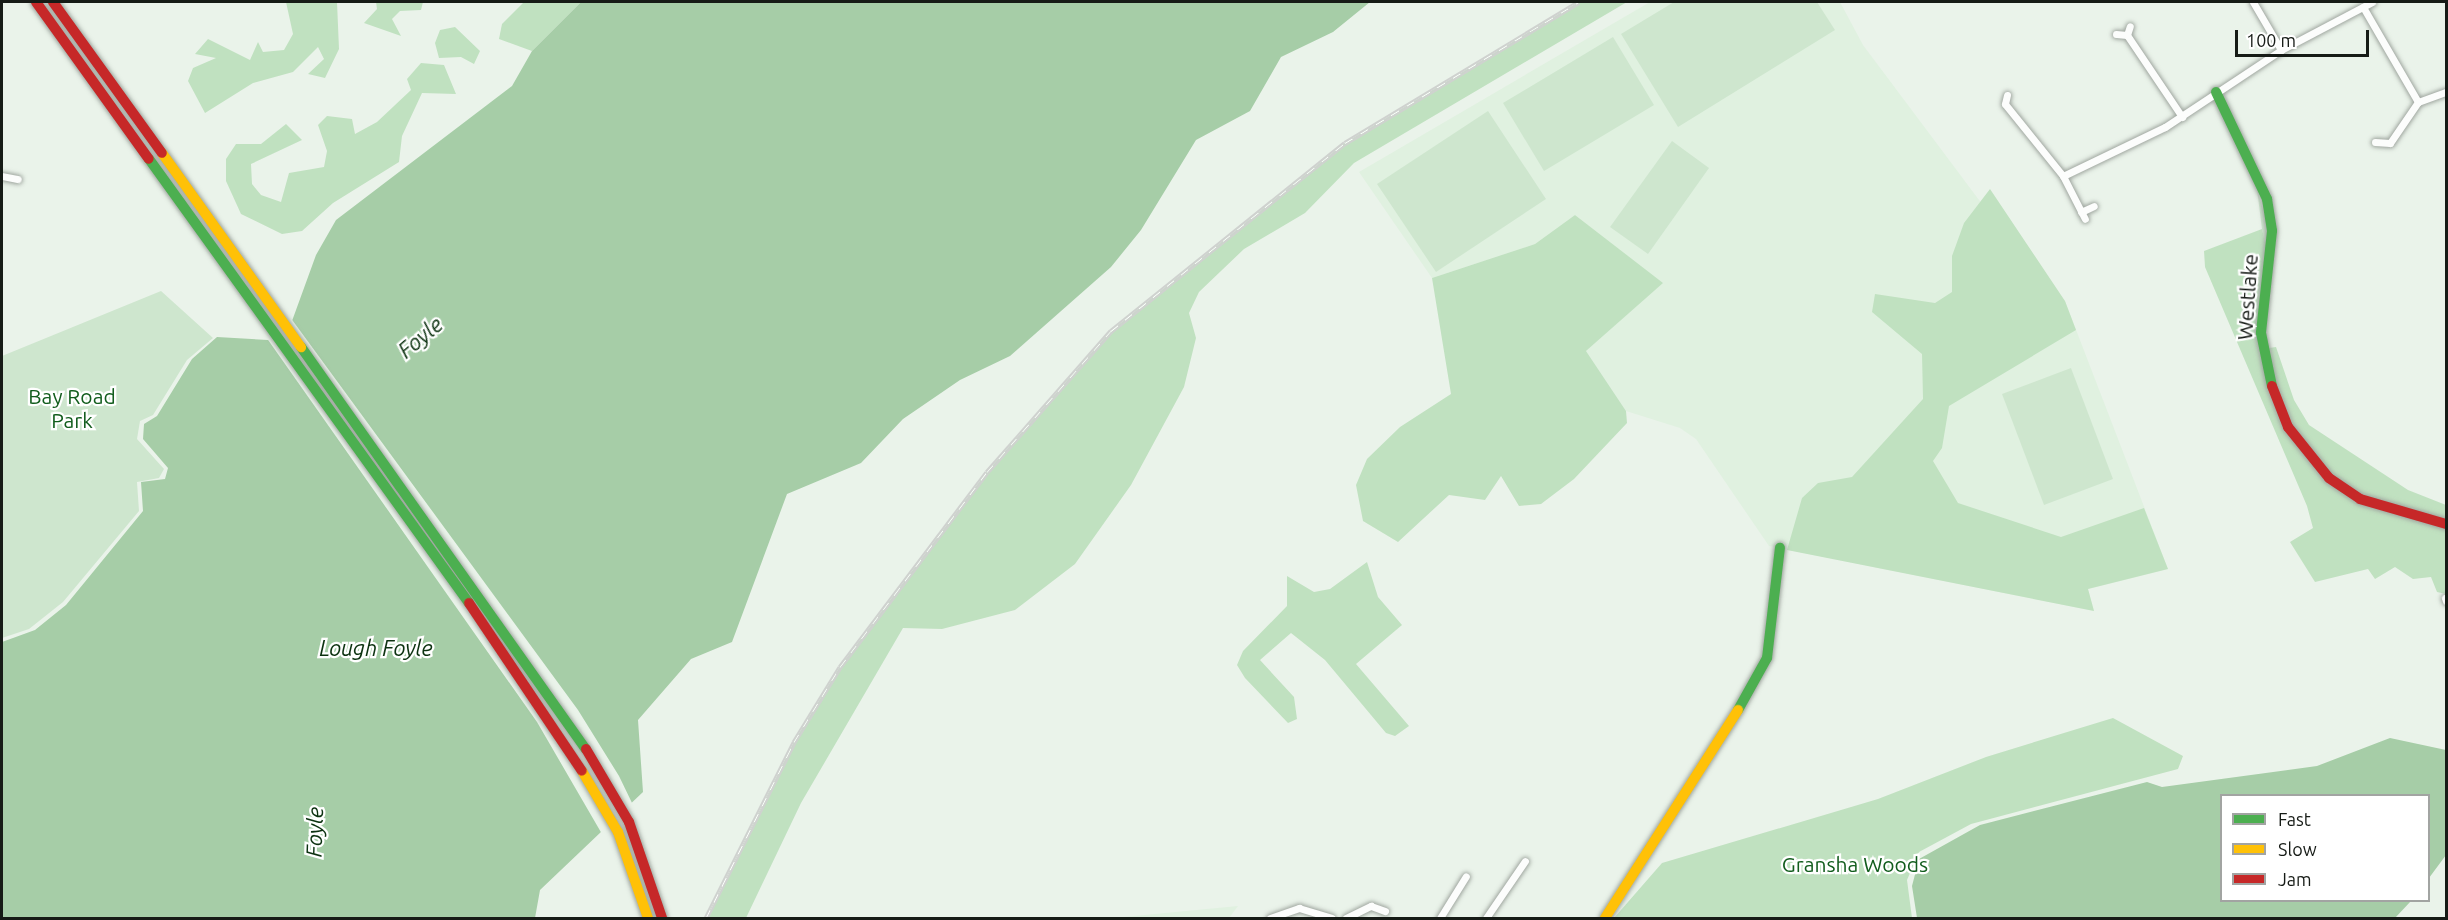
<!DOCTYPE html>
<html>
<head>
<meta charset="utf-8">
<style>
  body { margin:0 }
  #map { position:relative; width:2448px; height:920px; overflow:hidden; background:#eaf3ea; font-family:Ubuntu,sans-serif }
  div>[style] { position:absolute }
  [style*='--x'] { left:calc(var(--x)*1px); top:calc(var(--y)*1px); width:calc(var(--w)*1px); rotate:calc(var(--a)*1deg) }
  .built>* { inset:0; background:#e0f1e0 }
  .green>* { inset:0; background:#cee6ce }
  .forest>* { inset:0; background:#c0e1c0 }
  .water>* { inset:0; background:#a6cda7 }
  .pier>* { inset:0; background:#eaf3ea }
  .roads { filter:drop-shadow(0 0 2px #a0a7a0) drop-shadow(0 0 2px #a0a7a0) }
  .street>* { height:7px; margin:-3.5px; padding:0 3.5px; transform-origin:3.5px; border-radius:3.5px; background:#fcfdfc }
  .fast>* { height:10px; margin:-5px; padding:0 5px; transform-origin:5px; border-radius:5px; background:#4caf50 }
  .slow>* { height:10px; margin:-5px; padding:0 5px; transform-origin:5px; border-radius:5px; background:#ffc107 }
  .jam>* { height:10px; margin:-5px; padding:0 5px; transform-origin:5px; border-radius:5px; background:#c62828 }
  .rail>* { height:5px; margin-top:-2.5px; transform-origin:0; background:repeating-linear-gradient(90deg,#fff 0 9px,#cfd2cf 0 18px); box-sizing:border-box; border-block:2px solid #cfd2cf }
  span { translate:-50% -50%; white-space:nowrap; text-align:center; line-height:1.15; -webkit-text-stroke:4.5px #fff; paint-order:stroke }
  .street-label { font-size:21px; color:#161b16 }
  .park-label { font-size:21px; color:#125d1d }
  .water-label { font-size:22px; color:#0c3210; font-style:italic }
  .frame { position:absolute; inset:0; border:3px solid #161b16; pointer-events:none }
  .legend { position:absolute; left:2220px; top:794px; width:210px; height:108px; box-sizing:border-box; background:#fff; border:2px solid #a2a4a2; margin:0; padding:8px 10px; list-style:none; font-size:18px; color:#161b16 }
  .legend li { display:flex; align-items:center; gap:12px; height:30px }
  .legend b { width:30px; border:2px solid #a2a4a2 }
  .scale { position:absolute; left:2235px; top:30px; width:134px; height:27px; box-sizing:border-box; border:3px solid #161b16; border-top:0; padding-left:8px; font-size:18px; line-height:21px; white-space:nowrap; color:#161b16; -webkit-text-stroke:4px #fff; paint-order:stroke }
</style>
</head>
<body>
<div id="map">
  <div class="built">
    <div style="clip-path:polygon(1650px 2px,1840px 2px,1863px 45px,2000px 228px,2065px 301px,2168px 569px,2088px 589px,2094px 611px,1769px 546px,1696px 439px,1680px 428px,1626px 411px,1586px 351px,1662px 283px,1575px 215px,1535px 244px,1432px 278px,1359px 172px)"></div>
    <div style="clip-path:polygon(1238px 906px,1229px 918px,1113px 918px)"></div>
  </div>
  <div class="green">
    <div style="clip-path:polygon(1674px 2px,1817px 2px,1835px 30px,1678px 127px,1621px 34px)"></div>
    <div style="clip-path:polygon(1613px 37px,1654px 105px,1544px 171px,1503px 103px)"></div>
    <div style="clip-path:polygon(1488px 111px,1546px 199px,1436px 272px,1377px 184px)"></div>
    <div style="clip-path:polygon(1672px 141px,1709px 168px,1648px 254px,1610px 227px)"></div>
    <div style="clip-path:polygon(2257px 189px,2267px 224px,2266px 250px,2262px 229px)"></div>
    <div style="clip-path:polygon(161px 291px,213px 338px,187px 360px,153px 415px,140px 421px,137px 439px,164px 469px,159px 478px,137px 482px,139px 511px,63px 602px,29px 629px,2px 638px,2px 356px)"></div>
    <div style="clip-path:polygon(2071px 368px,2113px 479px,2044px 505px,2002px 394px)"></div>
  </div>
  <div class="forest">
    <div style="clip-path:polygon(286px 2px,337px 2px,339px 49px,325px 78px,308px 74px,324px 59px,318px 47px,293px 72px,253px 83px,205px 113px,188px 81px,193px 68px,216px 58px,195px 54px,208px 39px,250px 60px,258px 42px,263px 52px,284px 50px,293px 34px)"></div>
    <div style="clip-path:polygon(376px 2px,423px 2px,421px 10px,400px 11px,392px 19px,401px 36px,364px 23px,377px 9px)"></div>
    <div style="clip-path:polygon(524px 2px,581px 2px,532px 51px,499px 39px,502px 24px)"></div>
    <div style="clip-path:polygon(1579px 2px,1627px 2px,1354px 163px,1305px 213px,1244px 249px,1199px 292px,1189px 313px,1196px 338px,1184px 387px,1131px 485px,1075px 564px,1015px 610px,942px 629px,903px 628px,801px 803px,746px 918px,708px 918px,794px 742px,840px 667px,987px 472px,1111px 331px,1345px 143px)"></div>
    <div style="clip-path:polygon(455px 27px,480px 51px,474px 64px,461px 57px,439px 58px,435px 43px,440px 30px)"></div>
    <div style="clip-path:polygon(421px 63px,444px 65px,456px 94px,422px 93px,402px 136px,399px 162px,333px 203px,302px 231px,282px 234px,241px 214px,226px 181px,226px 159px,236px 144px,261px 144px,286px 124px,302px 140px,251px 164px,252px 184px,261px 195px,281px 202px,289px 173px,324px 167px,327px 151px,318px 125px,327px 116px,352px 119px,355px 134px,377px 122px,411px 90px,407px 79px)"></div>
    <div style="clip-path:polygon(1990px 189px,2065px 301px,2076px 330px,1949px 406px,1942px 448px,1933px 461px,1958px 503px,2061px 537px,2144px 508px,2168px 569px,2088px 589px,2094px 611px,1787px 550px,1802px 498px,1818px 483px,1852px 477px,1923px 399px,1922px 354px,1872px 312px,1875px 294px,1935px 303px,1952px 292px,1952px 256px,1964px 223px)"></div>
    <div style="clip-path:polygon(1575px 215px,1663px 283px,1586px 351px,1626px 411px,1627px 423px,1574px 479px,1541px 504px,1519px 506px,1501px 476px,1485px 500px,1449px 495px,1398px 542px,1363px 521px,1356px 485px,1367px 459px,1400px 427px,1451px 394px,1432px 278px,1535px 244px)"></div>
    <div style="clip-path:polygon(2262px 229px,2269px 260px,2262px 308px,2269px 348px,2276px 347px,2294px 400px,2309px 425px,2408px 490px,2446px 505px,2446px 594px,2437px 592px,2431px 577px,2413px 579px,2395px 567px,2375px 579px,2368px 569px,2315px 582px,2290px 542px,2313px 528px,2307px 506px,2205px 267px,2204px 251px)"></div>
    <div style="clip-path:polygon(1367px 562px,1378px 597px,1402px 625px,1356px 664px,1409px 726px,1395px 736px,1386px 733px,1325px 660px,1291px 633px,1260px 660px,1294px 697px,1297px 719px,1288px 723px,1245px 678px,1237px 665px,1243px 651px,1287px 606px,1287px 576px,1314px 592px,1330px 589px)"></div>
    <div style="clip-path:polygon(2113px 718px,2183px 756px,2178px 769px,1971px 824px,1919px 852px,1907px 880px,1912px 918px,1614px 918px,1662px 863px,1878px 799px,1986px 757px)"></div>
  </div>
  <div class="water">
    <div style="clip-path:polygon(581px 2px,1370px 2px,1333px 32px,1281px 57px,1250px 111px,1196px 140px,1141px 230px,1111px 267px,1010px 356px,960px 380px,903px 419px,861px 463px,787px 494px,732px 642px,691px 659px,638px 720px,643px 792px,540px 890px,535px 918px,2px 918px,2px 642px,35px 630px,66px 605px,143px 511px,141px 482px,165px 479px,168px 468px,143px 439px,144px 424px,157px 416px,192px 359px,217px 337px,268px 340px,292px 321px,316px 255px,336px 220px,512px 86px,532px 51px)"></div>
    <div style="clip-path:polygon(2390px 738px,2446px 750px,2446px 855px,2429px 878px,2428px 796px,2222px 796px,2222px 900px,2411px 901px,2395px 918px,1917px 918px,1912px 886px,1919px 859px,1980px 825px,2147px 782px,2162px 787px,2317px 766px)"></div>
  </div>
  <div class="pier">
    <div style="clip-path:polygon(290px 317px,578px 710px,619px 776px,633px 805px,602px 834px,537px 722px,266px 337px)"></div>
  </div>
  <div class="roads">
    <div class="street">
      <div style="--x:2253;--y:2;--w:56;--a:59.7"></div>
      <div style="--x:2363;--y:7;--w:110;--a:59.9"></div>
      <div style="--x:2116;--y:34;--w:11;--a:5"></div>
      <div style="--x:2127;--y:35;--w:9;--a:-72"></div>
      <div style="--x:2127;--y:35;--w:99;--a:56.1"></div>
      <div style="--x:2007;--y:95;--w:9;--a:103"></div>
      <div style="--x:2005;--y:104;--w:92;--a:51.1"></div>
      <div style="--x:2063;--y:176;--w:48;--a:62.9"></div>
      <div style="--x:2375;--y:142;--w:15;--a:4"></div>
      <div style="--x:2390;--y:143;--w:50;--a:-55.7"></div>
      <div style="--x:2418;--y:102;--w:30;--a:-20"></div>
      <div style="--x:2;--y:176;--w:16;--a:11"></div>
      <div style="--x:2063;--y:176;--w:113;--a:-25.7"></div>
      <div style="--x:2165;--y:127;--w:139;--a:-33.6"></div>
      <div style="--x:2281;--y:50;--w:103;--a:-27.8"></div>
      <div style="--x:2081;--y:212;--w:14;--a:-25"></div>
      <div style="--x:2445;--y:598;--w:3;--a:72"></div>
      <div style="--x:1270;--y:918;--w:31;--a:-19"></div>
      <div style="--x:1299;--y:908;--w:34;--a:17"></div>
      <div style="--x:1346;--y:918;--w:28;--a:-26"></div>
      <div style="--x:1371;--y:906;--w:15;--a:20"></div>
      <div style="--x:1440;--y:918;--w:49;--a:-58.2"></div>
      <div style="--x:1486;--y:918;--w:69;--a:-55.6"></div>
    </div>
    <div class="fast">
      <div style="--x:2216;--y:92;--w:119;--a:64.5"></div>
      <div style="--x:2267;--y:199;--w:32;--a:81"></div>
      <div style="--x:2272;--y:231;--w:103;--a:96.2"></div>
      <div style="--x:2261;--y:333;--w:54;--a:78.3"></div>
      <div style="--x:149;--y:159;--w:547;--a:54.22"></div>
      <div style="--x:301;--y:347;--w:493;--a:54.7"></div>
      <div style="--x:1738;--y:710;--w:60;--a:-60.9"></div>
      <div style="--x:1767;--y:658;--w:111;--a:-83.3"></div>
    </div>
    <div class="slow">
      <div style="--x:162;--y:153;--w:239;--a:54.4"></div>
      <div style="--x:582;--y:771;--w:71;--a:59.5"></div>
      <div style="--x:618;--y:832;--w:91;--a:70.8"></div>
      <div style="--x:1605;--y:918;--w:247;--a:-57.4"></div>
    </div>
    <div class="jam">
      <div style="--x:36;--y:2;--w:193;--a:54.3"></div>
      <div style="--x:53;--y:2;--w:186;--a:54.2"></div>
      <div style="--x:2272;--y:386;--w:44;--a:68.7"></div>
      <div style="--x:2288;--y:427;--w:65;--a:51.2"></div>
      <div style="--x:2329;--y:478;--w:37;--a:34"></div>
      <div style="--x:2360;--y:499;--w:90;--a:16.2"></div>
      <div style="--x:469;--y:603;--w:202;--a:56.1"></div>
      <div style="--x:586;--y:749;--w:85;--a:59.5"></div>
      <div style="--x:629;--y:822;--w:102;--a:71"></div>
    </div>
  </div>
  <div class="rail">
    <div style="--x:706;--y:918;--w:197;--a:-63.4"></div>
    <div style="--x:794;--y:742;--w:88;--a:-58.5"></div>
    <div style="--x:840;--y:667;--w:244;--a:-53"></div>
    <div style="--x:987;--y:472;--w:188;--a:-48.7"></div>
    <div style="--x:1111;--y:331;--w:300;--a:-38.8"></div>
    <div style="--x:1345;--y:143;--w:273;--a:-31.1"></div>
  </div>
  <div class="street-label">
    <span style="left:2247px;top:297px;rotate:-86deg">Westlake</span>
  </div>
  <div class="park-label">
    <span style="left:72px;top:408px">Bay Road<br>Park</span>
    <span style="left:1855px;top:864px">Gransha Woods</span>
  </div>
  <div class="water-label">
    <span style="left:420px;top:337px;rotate:-40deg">Foyle</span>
    <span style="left:376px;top:648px">Lough Foyle</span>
    <span style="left:314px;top:832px;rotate:-88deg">Foyle</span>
  </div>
  <div class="frame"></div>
  <ul class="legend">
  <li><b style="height:8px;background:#4caf50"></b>Fast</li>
  <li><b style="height:8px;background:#ffc107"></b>Slow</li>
  <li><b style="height:8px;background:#c62828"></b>Jam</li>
  </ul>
  <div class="scale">100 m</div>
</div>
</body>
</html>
